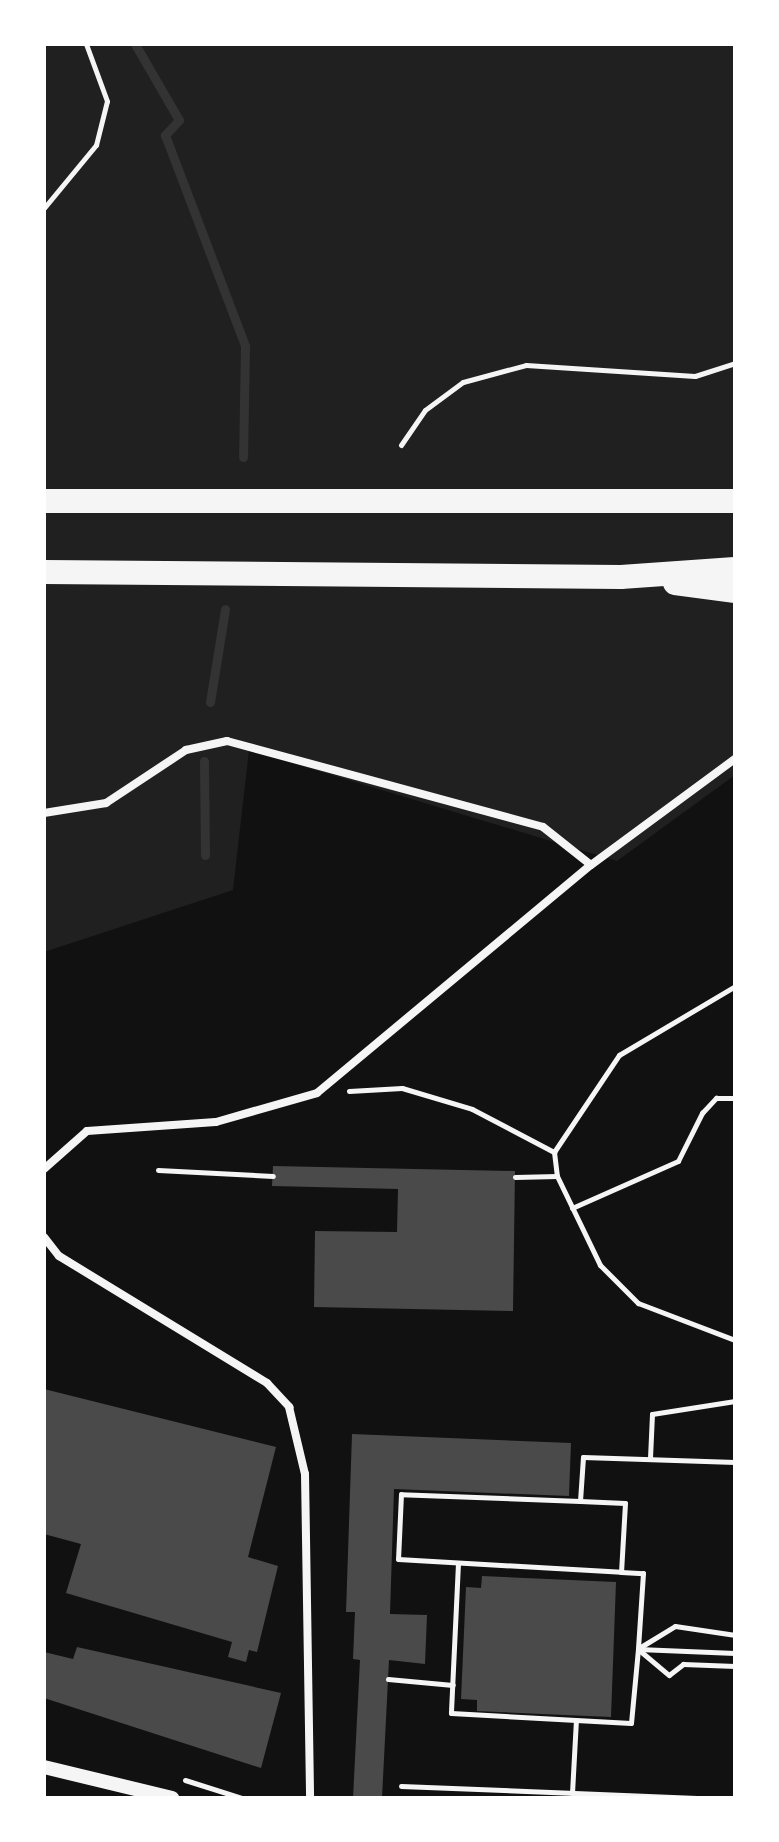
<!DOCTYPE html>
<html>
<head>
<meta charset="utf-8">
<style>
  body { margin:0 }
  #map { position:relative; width:779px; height:1842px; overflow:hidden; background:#111; font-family:Signika,sans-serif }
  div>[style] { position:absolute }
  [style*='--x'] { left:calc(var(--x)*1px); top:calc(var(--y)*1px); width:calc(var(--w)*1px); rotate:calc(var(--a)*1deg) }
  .green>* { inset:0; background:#202020 }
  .stream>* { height:9px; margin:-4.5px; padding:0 4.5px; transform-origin:4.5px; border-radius:4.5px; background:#333 }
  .building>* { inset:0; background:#4a4a4a }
  .path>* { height:5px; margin:-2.5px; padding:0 2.5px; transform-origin:2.5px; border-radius:2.5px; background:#f5f5f5 }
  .minor>* { height:8px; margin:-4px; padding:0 4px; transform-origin:4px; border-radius:4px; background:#f5f5f5 }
  .tertiary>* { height:14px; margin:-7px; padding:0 7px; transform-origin:7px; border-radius:7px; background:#f5f5f5 }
  .motorway>* { height:24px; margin:-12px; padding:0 12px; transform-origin:12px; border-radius:12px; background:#f5f5f5 }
  span { translate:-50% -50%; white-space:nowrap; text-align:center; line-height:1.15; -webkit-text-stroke:7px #fff; paint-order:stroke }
  .frame { position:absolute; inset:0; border:46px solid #fff; pointer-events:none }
</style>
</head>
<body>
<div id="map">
  <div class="green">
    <div style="clip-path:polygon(44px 44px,735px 44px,735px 775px,617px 861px,249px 750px,233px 890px,44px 952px)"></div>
  </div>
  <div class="stream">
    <div style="--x:135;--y:44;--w:88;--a:59.9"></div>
    <div style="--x:179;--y:120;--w:21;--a:133"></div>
    <div style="--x:165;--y:135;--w:226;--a:69.2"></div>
    <div style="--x:245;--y:346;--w:111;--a:91"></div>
    <div style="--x:210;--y:702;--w:94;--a:-80.8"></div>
    <div style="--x:204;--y:761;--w:94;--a:89.4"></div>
  </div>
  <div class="building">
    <div style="clip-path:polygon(273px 1166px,515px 1171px,513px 1311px,314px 1307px,315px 1231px,397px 1232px,398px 1189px,272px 1186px)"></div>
    <div style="clip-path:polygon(44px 1389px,276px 1447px,248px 1557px,278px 1566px,257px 1652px,249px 1650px,246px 1662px,228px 1657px,232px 1642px,66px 1593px,81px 1544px,44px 1534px)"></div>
    <div style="clip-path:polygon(352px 1434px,571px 1443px,569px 1496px,394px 1489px,390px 1614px,427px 1615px,425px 1664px,389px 1660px,382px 1798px,353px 1798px,360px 1660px,353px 1659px,355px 1612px,346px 1612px)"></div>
    <div style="clip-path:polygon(482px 1576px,616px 1582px,611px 1717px,477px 1711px,477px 1700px,461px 1699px,466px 1587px,481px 1588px)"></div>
    <div style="clip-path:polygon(77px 1647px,281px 1693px,261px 1768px,44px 1698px,44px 1652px,73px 1659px)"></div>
  </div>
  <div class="path">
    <div style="--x:44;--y:208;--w:82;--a:-50.5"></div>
    <div style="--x:96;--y:145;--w:45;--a:-76"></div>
    <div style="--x:107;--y:101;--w:61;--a:-110.2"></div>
    <div style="--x:401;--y:445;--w:42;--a:-55.6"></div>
    <div style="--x:425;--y:410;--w:47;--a:-36.4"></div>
    <div style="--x:463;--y:382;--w:65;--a:-15.1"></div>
    <div style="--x:526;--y:365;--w:169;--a:3.7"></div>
    <div style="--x:695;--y:376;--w:42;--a:-18"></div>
    <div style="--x:349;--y:1091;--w:53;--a:-3.2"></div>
    <div style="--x:402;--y:1088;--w:73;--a:16.7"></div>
    <div style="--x:472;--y:1109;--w:93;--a:27.7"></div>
    <div style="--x:554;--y:1152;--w:117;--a:-56.2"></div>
    <div style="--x:619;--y:1055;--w:135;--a:-30.7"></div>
    <div style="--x:554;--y:1152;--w:24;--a:83"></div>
    <div style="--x:158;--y:1170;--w:115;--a:3"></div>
    <div style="--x:515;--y:1177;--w:42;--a:-1.4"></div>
    <div style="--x:557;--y:1176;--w:99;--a:64.2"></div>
    <div style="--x:600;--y:1265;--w:54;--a:45"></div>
    <div style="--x:638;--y:1303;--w:104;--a:20.9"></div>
    <div style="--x:572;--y:1208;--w:116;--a:-23.9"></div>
    <div style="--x:678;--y:1161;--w:54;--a:-63.4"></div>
    <div style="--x:702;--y:1113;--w:21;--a:-47"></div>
    <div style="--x:716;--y:1098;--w:19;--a:0"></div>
    <div style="--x:650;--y:1458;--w:44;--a:-87.4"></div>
    <div style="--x:652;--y:1414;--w:84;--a:-8.9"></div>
    <div style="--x:735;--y:1462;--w:152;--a:-178.1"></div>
    <div style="--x:583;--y:1457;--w:44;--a:93.9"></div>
    <div style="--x:580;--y:1501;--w:45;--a:2.5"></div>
    <div style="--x:625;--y:1503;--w:69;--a:93.3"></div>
    <div style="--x:621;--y:1572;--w:22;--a:3"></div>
    <div style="--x:643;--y:1573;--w:76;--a:93.8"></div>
    <div style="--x:638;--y:1649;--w:97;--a:2.4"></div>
    <div style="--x:580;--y:1501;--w:179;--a:-177.8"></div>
    <div style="--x:401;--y:1494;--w:65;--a:92.6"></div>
    <div style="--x:398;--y:1559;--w:223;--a:3.3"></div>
    <div style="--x:458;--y:1563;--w:150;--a:92.7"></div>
    <div style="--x:451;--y:1713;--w:180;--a:3.2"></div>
    <div style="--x:631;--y:1723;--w:74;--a:-84.6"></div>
    <div style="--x:639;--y:1648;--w:42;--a:-31.4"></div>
    <div style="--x:675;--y:1626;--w:61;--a:8.5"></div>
    <div style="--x:639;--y:1650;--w:39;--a:40"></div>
    <div style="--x:669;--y:1675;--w:18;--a:-38"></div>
    <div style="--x:683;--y:1664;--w:52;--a:2.2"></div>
    <div style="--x:388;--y:1679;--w:65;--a:5.3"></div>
    <div style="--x:185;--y:1780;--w:60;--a:17.5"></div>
    <div style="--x:401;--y:1786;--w:296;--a:2.3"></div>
    <div style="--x:572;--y:1793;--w:73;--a:-86.9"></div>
  </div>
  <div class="minor">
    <div style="--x:44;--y:813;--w:63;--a:-9.2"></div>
    <div style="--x:106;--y:803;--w:96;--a:-33.5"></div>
    <div style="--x:186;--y:750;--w:42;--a:-12.4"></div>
    <div style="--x:227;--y:741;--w:327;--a:15.2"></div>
    <div style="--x:543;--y:827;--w:61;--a:38.4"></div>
    <div style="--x:44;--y:1169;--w:57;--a:-41.5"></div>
    <div style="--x:87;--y:1131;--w:129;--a:-4"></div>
    <div style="--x:216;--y:1122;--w:105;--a:-16"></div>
    <div style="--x:317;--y:1093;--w:356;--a:-39.8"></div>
    <div style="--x:591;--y:865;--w:179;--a:-36.4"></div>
    <div style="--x:44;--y:1237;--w:24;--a:52"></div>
    <div style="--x:59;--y:1256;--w:244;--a:31.4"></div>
    <div style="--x:267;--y:1383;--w:33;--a:47"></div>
    <div style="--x:289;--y:1407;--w:69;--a:76.6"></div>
    <div style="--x:305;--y:1474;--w:324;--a:89.1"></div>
  </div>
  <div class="tertiary">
    <div style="--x:44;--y:1767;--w:132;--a:13.6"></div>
  </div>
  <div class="motorway">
    <div style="--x:44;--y:501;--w:691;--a:0"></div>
    <div style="--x:44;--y:572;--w:577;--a:0.5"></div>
    <div style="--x:621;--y:577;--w:114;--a:-4"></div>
    <div style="--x:675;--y:583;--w:61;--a:7.6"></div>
  </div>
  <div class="frame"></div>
</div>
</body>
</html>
